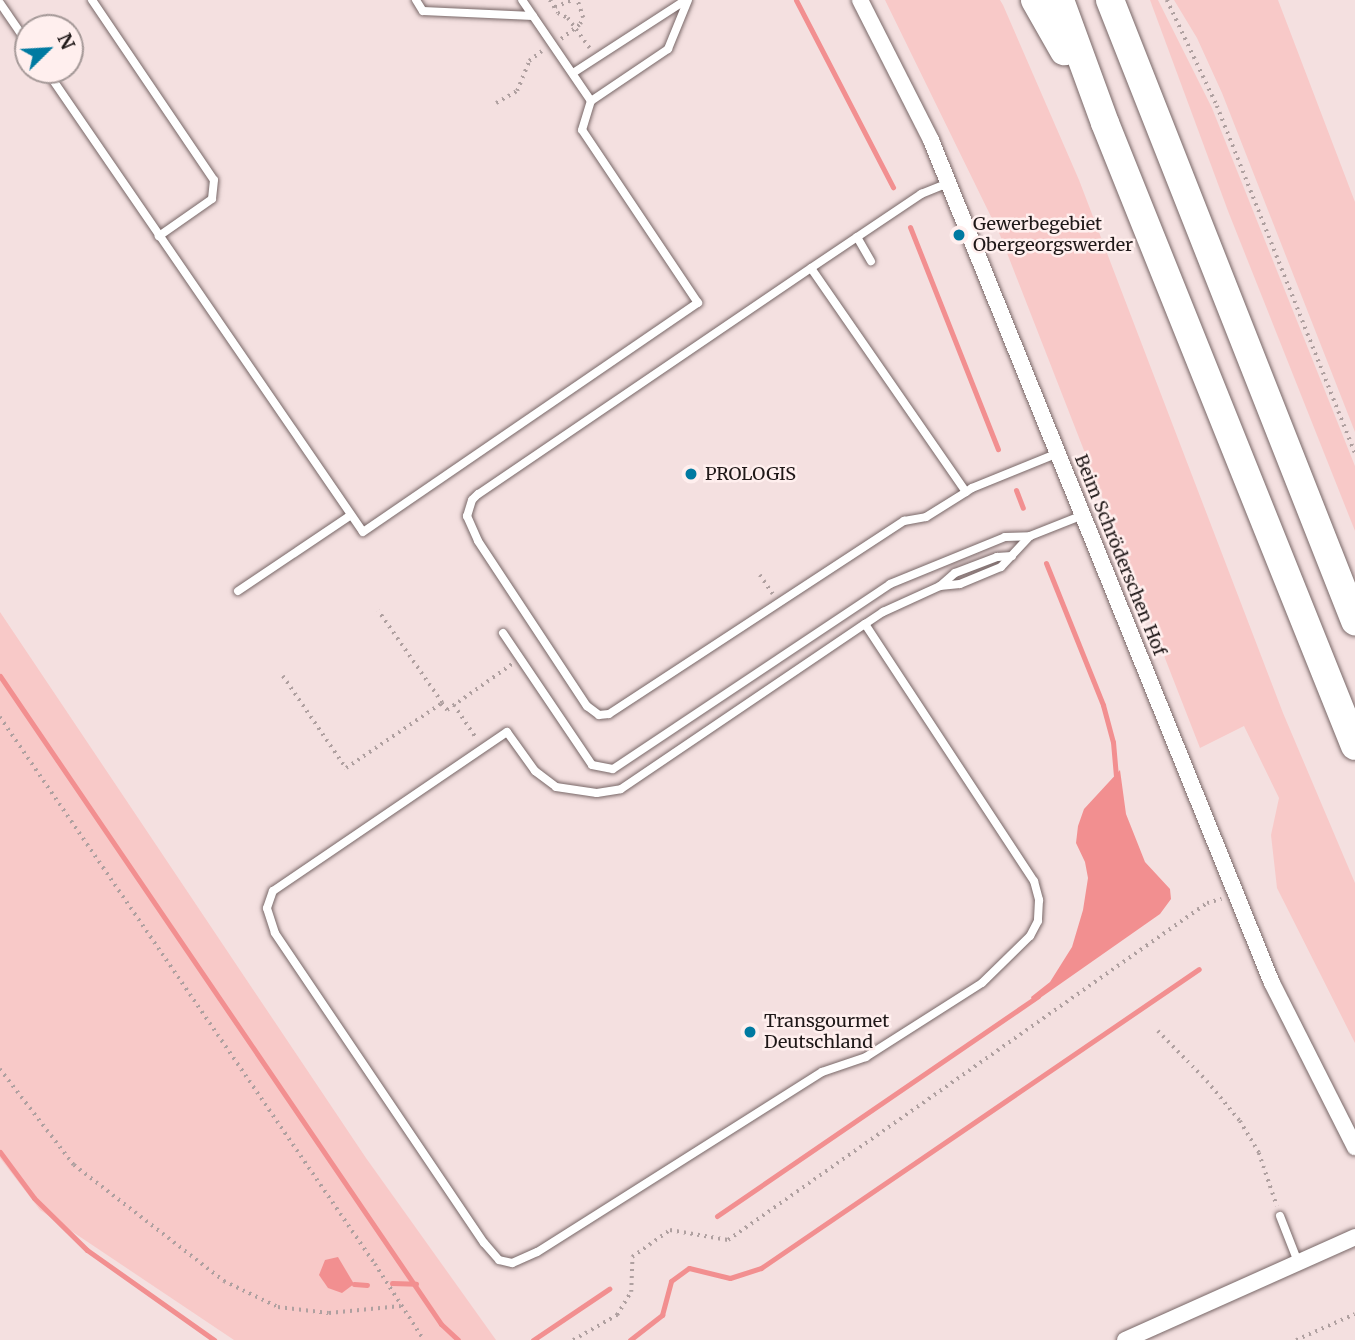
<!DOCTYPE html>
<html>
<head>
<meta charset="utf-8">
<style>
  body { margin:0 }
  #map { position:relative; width:1355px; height:1340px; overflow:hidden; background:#f4e0e0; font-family:Merriweather,serif }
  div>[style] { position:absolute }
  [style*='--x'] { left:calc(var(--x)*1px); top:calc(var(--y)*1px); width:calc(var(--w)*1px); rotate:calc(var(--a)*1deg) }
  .green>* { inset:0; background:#f8c9c8 }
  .water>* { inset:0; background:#f28f90 }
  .stream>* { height:5px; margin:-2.5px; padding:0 2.5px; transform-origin:2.5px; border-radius:2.5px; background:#f28f90 }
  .path>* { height:3.5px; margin-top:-1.75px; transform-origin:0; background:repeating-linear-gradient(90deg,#afa0a0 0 2px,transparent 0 7px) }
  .roads { filter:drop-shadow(0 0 2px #786767) drop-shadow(0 0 2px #786767) }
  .service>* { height:8px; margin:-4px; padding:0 4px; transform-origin:4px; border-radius:4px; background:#fff }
  .minor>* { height:16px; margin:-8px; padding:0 8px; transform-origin:8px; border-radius:8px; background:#fff }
  .motorway>* { height:28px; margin:-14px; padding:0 14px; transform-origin:14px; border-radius:14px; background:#fff }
  .dots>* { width:19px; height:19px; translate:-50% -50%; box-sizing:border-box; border:4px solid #ffefee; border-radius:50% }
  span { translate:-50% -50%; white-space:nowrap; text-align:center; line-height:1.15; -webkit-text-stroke:5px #ffefee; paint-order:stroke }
  .poi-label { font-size:18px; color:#1f1818 }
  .left { translate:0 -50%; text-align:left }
  .street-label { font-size:18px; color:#1f1818 }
  .north { position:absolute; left:14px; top:14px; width:70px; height:70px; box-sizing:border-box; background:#ffefee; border:2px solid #a59998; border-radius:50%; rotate:66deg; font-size:19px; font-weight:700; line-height:28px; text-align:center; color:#1f1818 }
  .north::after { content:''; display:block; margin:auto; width:24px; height:32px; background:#007aa1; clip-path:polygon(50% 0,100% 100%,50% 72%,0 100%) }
</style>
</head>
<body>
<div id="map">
  <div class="green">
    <div style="clip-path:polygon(885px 0,1000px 0,1003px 5px,1079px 180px,1283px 713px,1355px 883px,1355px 1043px,1277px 888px,1271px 835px,1279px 798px,1244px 726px,1200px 748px,1000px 235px)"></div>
    <div style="clip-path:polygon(1150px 0,1158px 0,1212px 108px,1355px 466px,1355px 531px,1228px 211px)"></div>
    <div style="clip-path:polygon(1174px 0,1278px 0,1355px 202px,1355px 432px,1222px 93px,1197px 38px)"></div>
    <div style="clip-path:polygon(0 612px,366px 1158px,496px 1340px,234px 1340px,40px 1210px,0 1158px)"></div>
  </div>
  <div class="water">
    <div style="clip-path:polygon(1120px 770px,1126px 814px,1145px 862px,1170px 889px,1171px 899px,1160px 914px,1033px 1003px,1031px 997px,1050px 982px,1072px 947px,1083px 910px,1088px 878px,1085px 862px,1076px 843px,1078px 826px,1084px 809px)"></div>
    <div style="clip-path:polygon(338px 1257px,354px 1284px,342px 1293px,328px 1288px,319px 1275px,325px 1260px)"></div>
  </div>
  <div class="stream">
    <div style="--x:796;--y:0;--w:211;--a:62.6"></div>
    <div style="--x:910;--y:227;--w:239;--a:68.4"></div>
    <div style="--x:1016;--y:490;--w:19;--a:69"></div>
    <div style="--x:1046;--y:563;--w:153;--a:68.1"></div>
    <div style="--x:1103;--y:705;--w:38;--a:75"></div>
    <div style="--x:1113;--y:742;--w:36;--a:85"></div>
    <div style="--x:0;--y:676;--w:784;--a:55.76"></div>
    <div style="--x:441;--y:1324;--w:23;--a:43"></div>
    <div style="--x:0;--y:1152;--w:57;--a:53.5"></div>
    <div style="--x:34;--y:1198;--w:74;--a:44.5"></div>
    <div style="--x:87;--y:1250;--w:156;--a:35.3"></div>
    <div style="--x:717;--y:1216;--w:389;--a:-34.4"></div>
    <div style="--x:392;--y:1283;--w:24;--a:2"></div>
    <div style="--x:354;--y:1284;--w:13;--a:4"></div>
    <div style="--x:533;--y:1340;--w:92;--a:-33.9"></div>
    <div style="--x:630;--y:1340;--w:41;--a:-38"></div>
    <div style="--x:662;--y:1315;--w:35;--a:-75"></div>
    <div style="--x:671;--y:1281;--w:22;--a:-36"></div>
    <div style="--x:689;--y:1268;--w:42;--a:13.7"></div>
    <div style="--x:730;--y:1278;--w:33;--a:-18"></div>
    <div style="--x:761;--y:1268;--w:530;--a:-34.32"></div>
  </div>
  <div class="path">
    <div style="--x:550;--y:0;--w:15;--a:58"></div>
    <div style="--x:558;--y:13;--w:11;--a:27"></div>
    <div style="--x:568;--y:18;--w:37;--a:54"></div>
    <div style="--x:1167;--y:0;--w:117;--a:64.7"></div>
    <div style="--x:1217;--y:106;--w:373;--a:68.3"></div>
    <div style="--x:555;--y:7;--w:18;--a:-22"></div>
    <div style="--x:561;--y:39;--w:24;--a:-38"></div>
    <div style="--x:580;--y:24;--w:7;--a:-63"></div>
    <div style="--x:583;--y:18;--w:19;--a:-108"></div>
    <div style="--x:496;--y:103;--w:24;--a:-30"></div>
    <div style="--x:517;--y:91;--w:32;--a:-68"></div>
    <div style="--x:529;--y:61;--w:16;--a:-38"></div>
    <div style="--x:760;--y:575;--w:23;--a:56"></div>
    <div style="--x:283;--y:676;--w:112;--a:55.6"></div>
    <div style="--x:346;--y:768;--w:116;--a:-34.1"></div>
    <div style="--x:442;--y:703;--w:112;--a:-124.8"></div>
    <div style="--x:442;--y:703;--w:9;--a:54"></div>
    <div style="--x:447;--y:710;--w:80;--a:-35.3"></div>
    <div style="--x:454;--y:705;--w:40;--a:56"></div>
    <div style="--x:0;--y:717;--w:663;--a:55.57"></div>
    <div style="--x:375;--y:1264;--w:90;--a:57.2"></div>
    <div style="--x:1158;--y:1031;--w:70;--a:45.6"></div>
    <div style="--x:1207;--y:1081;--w:52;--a:50.5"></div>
    <div style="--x:1240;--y:1121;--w:37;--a:59"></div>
    <div style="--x:1259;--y:1153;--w:56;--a:71.2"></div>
    <div style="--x:0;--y:1069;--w:121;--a:52.4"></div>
    <div style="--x:74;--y:1165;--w:190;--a:37.7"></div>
    <div style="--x:224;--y:1281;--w:60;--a:25.7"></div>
    <div style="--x:278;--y:1307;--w:51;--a:6.7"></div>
    <div style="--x:329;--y:1313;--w:72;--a:-5.6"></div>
    <div style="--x:573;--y:1340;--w:51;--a:-29.6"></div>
    <div style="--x:617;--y:1315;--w:27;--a:-59"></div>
    <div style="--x:631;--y:1292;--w:35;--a:-88"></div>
    <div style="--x:632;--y:1257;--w:47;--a:-35.4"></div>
    <div style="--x:670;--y:1230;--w:59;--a:9.8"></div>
    <div style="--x:728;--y:1240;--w:586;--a:-35.13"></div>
    <div style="--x:1207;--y:903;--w:15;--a:-16"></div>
    <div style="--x:1296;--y:1340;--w:64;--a:-23.8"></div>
  </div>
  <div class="roads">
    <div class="service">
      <div style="--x:92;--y:0;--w:217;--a:55.9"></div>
      <div style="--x:214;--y:180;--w:19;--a:96"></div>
      <div style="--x:212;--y:199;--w:65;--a:145.1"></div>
      <div style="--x:416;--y:0;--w:13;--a:58"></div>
      <div style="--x:423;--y:11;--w:110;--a:2.6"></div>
      <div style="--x:0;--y:3;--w:50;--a:55.7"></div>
      <div style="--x:46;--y:70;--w:560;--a:55.54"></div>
      <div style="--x:363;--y:532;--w:406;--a:-34.4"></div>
      <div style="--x:698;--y:303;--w:208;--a:-123.8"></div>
      <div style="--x:582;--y:130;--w:30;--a:-73"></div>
      <div style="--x:591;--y:101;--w:122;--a:-124.3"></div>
      <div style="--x:573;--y:73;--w:135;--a:-32.9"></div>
      <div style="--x:591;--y:101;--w:93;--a:-34"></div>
      <div style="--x:668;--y:49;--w:53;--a:-67.8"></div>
      <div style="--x:857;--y:237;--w:28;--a:60"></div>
      <div style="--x:811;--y:268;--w:133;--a:-33.9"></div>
      <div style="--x:921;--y:194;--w:29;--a:-22"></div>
      <div style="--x:966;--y:492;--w:272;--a:-124.7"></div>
      <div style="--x:811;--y:268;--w:402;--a:145.8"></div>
      <div style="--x:478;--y:494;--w:8;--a:135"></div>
      <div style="--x:472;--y:500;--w:17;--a:107"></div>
      <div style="--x:467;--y:516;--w:27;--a:66"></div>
      <div style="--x:478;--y:541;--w:198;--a:56.6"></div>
      <div style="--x:587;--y:706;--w:15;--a:37"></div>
      <div style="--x:599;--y:715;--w:10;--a:-6"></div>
      <div style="--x:609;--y:714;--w:353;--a:-33.2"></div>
      <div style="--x:904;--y:521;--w:22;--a:-10"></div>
      <div style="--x:926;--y:517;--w:47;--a:-32"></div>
      <div style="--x:966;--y:492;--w:7;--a:-34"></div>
      <div style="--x:972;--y:488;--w:93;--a:-22.1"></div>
      <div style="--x:940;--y:586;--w:20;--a:-41"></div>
      <div style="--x:955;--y:573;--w:45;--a:-20.9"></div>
      <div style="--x:997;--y:557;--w:15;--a:-4"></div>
      <div style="--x:238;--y:591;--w:136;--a:-33.9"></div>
      <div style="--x:865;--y:624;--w:308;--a:56.7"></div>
      <div style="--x:1034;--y:881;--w:20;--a:75"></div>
      <div style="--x:1039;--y:900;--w:21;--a:93"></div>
      <div style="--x:1038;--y:921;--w:17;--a:118"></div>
      <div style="--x:1030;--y:936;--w:67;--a:135.6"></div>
      <div style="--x:982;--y:983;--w:138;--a:147.5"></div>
      <div style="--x:866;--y:1057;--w:46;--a:161.2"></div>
      <div style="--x:822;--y:1072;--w:337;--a:147.7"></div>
      <div style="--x:537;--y:1252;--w:27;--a:156"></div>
      <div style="--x:512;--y:1263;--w:13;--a:-167"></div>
      <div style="--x:499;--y:1260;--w:23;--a:-131"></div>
      <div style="--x:484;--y:1243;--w:374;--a:-124"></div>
      <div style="--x:275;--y:933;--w:26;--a:-108"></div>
      <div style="--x:267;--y:908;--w:18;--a:-71"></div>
      <div style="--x:273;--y:891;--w:283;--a:-34.2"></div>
      <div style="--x:507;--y:732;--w:48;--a:54.3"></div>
      <div style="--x:535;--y:771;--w:26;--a:37"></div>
      <div style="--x:556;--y:787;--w:41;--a:8.3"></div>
      <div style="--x:597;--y:793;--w:24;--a:-9"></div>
      <div style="--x:621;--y:789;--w:295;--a:-34.1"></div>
      <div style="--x:865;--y:624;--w:22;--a:-34"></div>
      <div style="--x:883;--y:612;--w:63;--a:-24.5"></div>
      <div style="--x:940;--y:586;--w:20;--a:-6"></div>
      <div style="--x:960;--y:584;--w:44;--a:-22.5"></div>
      <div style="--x:1001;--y:567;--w:42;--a:-46.9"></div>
      <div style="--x:503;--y:633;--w:159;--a:56"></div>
      <div style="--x:592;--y:765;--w:21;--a:11"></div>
      <div style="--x:613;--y:769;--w:333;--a:-33.7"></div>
      <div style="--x:890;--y:584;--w:124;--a:-22.2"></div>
      <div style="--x:1005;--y:537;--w:25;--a:-2"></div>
      <div style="--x:1030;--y:536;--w:57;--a:-21.6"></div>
      <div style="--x:1280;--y:1216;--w:49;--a:68.6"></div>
    </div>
    <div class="minor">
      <div style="--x:860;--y:0;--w:157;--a:63.1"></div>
      <div style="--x:931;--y:140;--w:909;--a:67.98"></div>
      <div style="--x:1272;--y:983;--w:184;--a:63.2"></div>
      <div style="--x:1125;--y:1340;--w:252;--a:-24.1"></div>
    </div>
    <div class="motorway">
      <div style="--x:1035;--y:0;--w:59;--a:60.4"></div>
      <div style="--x:1060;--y:0;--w:131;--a:69.9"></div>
      <div style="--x:1105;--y:123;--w:671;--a:68.14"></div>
      <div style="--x:1110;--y:0;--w:668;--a:68.47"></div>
    </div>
  </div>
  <div class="dots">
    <div style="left:959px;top:235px;background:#007aa1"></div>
    <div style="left:691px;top:474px;background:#007aa1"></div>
    <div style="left:750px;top:1032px;background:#007aa1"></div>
  </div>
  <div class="poi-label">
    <span class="left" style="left:973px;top:235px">Gewerbegebiet<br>Obergeorgswerder</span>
    <span class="left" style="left:705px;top:474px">PROLOGIS</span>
    <span class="left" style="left:764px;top:1032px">Transgourmet<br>Deutschland</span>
  </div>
  <div class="street-label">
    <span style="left:1120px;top:555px;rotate:68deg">Beim Schröderschen Hof</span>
  </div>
  <div class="north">N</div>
</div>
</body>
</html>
